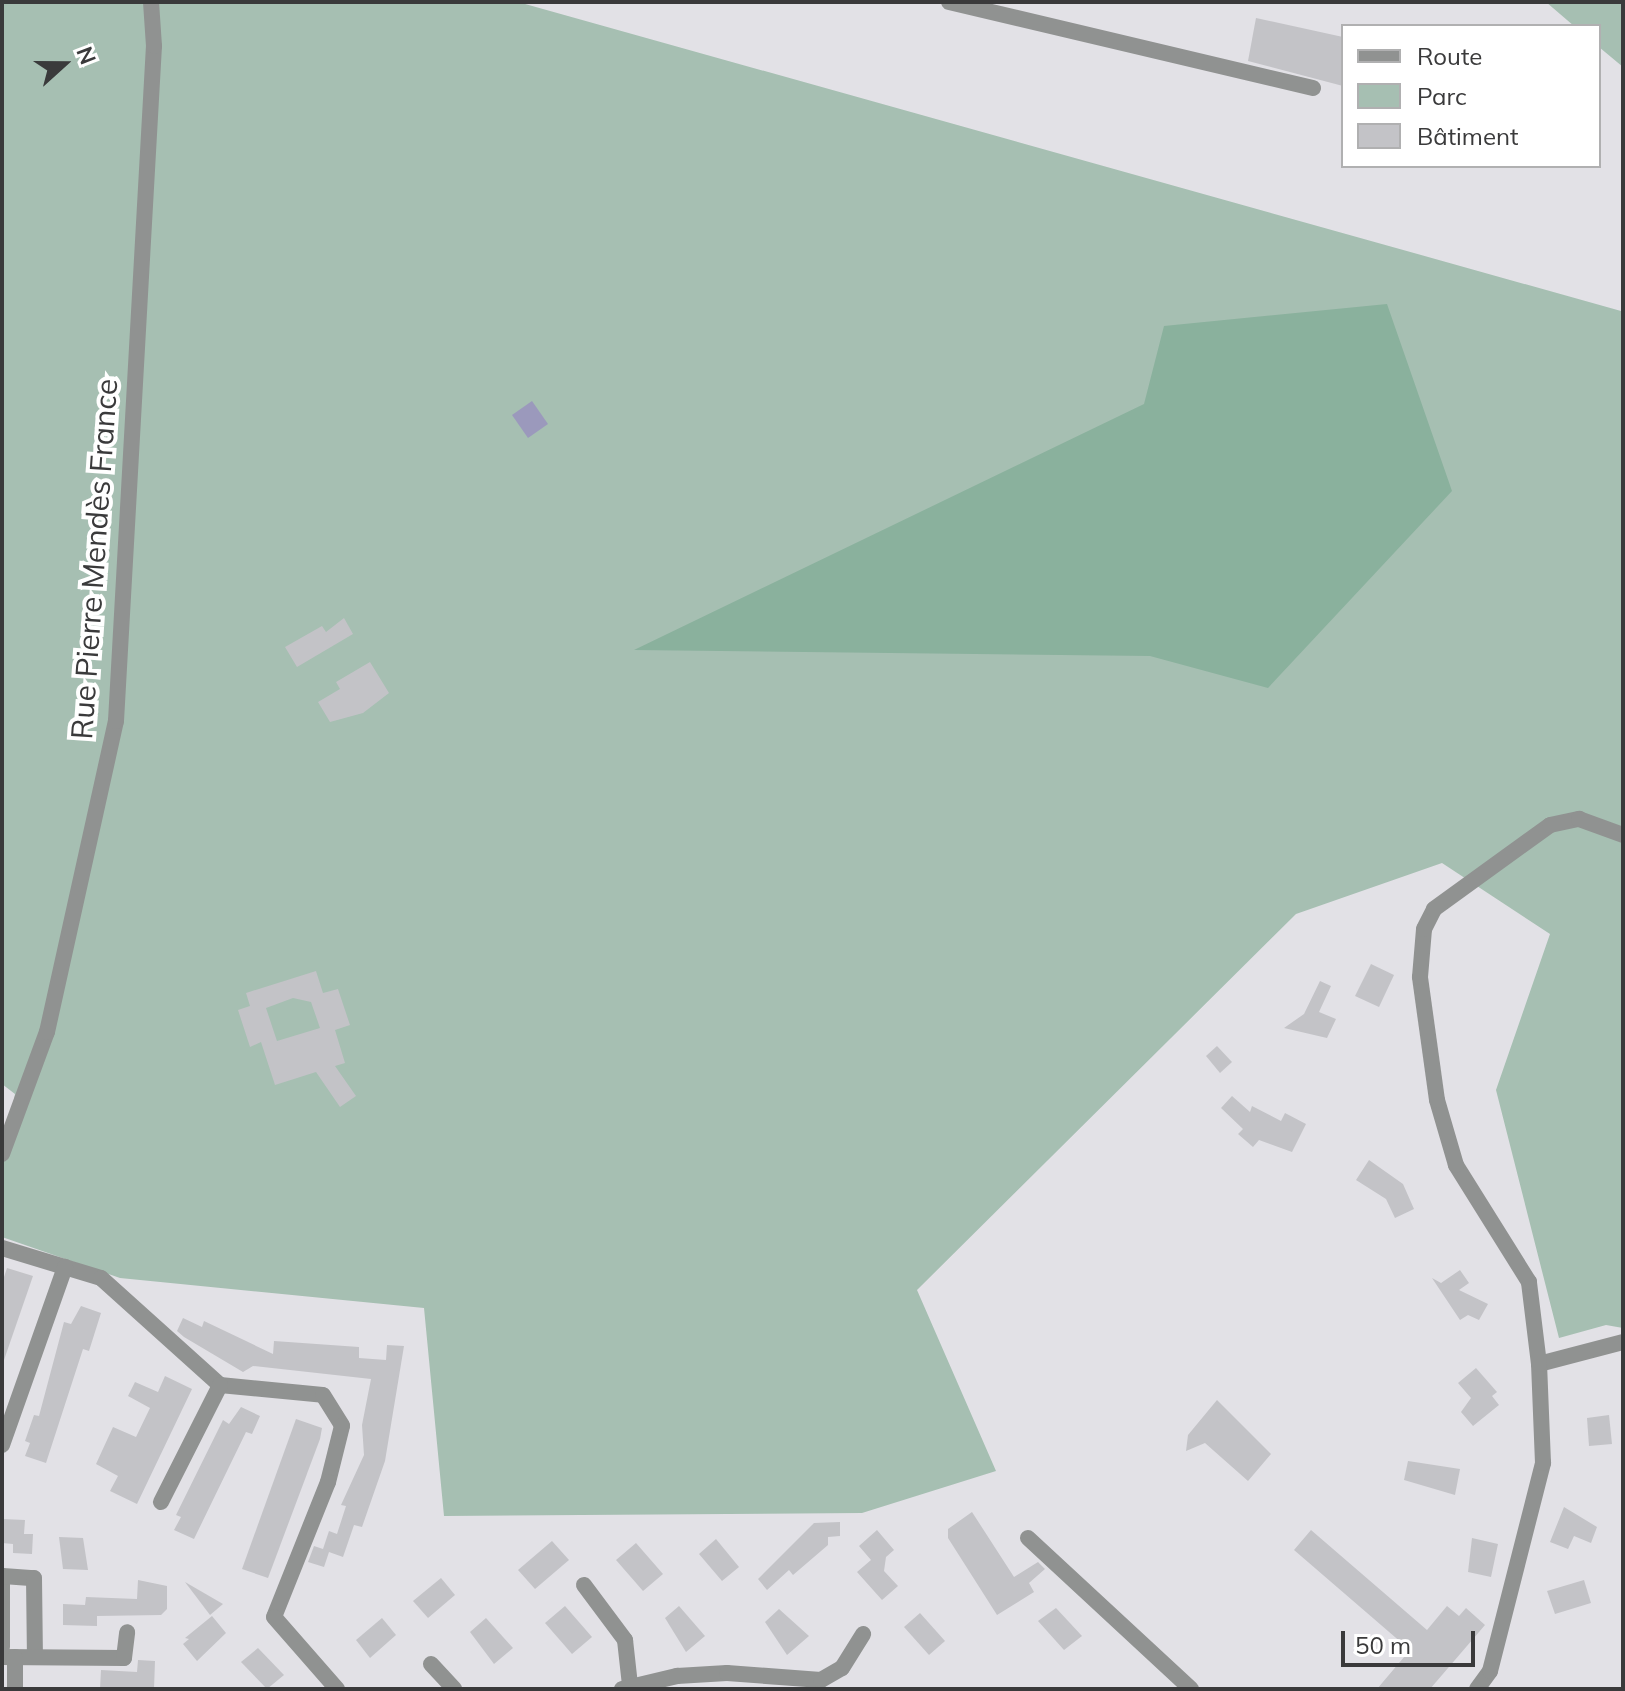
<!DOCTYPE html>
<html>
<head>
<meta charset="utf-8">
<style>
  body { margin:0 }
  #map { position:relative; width:1625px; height:1691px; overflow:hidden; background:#e2e1e6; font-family:Mulish,sans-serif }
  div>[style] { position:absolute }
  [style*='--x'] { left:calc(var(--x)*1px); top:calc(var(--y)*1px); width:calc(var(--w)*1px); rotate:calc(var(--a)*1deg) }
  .green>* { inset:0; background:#a6bfb2 }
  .forest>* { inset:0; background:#8ab19d }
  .water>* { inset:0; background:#9b99bc }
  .building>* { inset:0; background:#c3c3c7 }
  .minor>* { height:16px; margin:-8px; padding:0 8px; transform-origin:8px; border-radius:8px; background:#909291 }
  .tertiary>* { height:16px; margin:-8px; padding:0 8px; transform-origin:8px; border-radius:8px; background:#909291 }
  span { translate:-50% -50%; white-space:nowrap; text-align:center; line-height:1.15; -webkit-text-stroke:8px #fff; paint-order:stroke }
  .street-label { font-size:30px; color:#3a3a3b }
  .frame { position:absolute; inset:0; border:4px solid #3a3a3b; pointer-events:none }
  .legend { position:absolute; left:1341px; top:24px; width:260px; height:144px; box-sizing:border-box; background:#fff; border:2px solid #b0b0b1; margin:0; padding:10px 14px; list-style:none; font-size:24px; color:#3a3a3b }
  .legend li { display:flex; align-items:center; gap:16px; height:40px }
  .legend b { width:40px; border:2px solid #b0b0b1 }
  .north { position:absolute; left:24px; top:24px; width:80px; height:80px; -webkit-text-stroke:6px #fff; paint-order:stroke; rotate:69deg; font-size:22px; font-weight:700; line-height:32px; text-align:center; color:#3a3a3b }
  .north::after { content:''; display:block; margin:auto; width:28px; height:36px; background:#3a3a3b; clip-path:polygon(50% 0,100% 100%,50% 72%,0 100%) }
  .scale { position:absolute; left:1341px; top:1631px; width:134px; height:36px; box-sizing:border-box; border:4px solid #3a3a3b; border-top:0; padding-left:10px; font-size:24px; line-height:28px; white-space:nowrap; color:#3a3a3b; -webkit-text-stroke:6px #fff; paint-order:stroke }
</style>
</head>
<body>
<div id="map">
  <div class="green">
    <div style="clip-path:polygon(2px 2px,518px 2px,1621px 311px,1623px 306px,1623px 1328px,1606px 1325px,1559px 1338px,1496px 1090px,1550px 934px,1442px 863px,1296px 914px,917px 1290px,996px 1471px,862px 1513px,444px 1516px,424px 1308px,120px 1278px,2px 1237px,2px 1169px,15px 1094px,2px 1084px)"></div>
    <div style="clip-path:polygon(1546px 2px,1623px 2px,1623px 67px,1599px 47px,1599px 26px,1574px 26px)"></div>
  </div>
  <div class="forest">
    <div style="clip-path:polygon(1387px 304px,1452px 491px,1268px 688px,1150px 656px,634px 650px,1144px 404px,1164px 326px)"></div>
  </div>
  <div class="water">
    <div style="clip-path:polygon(532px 401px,548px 424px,528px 438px,512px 415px)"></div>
  </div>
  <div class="building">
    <div style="clip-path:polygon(1256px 18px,1343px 37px,1343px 86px,1248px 61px)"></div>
    <div style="clip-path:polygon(344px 618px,353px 634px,297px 667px,285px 647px,322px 626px,326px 632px)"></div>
    <div style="clip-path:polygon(370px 662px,389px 693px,363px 713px,330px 722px,318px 702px,340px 689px,336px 682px)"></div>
    <div style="clip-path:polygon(1371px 964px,1394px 975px,1379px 1007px,1355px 996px)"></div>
    <div style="clip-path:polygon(evenodd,316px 971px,323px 993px,338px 989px,350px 1025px,335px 1030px,345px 1063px,335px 1066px,356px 1096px,340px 1107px,316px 1072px,275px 1085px,261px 1042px,250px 1047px,238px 1010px,250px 1006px,246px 993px,316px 971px,293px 998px,311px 1002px,320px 1028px,277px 1041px,266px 1008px,293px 998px)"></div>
    <div style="clip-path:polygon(1320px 981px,1331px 986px,1319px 1012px,1336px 1019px,1327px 1038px,1284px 1028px,1304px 1014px)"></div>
    <div style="clip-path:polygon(1217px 1046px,1232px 1062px,1220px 1073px,1206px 1056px)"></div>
    <div style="clip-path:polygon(1232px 1096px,1250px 1112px,1252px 1106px,1281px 1121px,1285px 1113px,1306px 1124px,1292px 1152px,1259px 1140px,1253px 1147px,1238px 1134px,1243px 1129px,1221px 1108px)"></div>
    <div style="clip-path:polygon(1369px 1160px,1403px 1184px,1414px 1209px,1395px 1218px,1386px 1199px,1356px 1180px)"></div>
    <div style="clip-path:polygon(7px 1268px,33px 1276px,4px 1360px,2px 1283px)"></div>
    <div style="clip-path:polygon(1460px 1270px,1469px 1283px,1459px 1290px,1488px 1304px,1479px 1320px,1468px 1315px,1460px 1320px,1432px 1278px,1441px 1283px)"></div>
    <div style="clip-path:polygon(81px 1306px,101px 1313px,89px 1351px,83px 1349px,46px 1463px,25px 1456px,30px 1443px,25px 1441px,34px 1415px,39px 1416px,64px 1322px,71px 1324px)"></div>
    <div style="clip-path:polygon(183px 1318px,202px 1327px,204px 1321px,273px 1354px,274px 1341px,359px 1347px,359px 1358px,386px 1360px,387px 1345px,404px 1346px,385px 1461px,362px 1527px,354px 1525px,343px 1557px,329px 1552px,324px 1567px,308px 1562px,314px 1546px,323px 1549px,329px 1531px,337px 1534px,346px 1506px,341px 1505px,364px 1455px,362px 1425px,371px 1379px,253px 1366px,243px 1372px,184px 1337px,177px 1331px)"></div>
    <div style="clip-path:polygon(1476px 1368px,1497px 1392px,1492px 1396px,1499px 1405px,1473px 1426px,1461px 1412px,1471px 1398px,1458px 1383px)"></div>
    <div style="clip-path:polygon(165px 1376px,192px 1389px,137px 1504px,110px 1491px,118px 1476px,96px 1464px,113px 1427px,136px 1437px,150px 1408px,128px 1396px,135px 1382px,158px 1392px)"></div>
    <div style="clip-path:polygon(1217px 1400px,1271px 1454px,1248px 1481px,1205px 1443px,1186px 1451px,1188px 1435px)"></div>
    <div style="clip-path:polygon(241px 1407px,260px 1416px,252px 1434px,246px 1432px,194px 1539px,174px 1530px,181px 1517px,176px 1515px,223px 1420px,229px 1424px)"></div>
    <div style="clip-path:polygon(1609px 1415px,1612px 1444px,1589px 1446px,1587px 1418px)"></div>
    <div style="clip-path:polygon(296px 1419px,322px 1428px,320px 1439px,268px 1578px,242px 1569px)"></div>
    <div style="clip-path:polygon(1408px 1461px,1460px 1469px,1455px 1495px,1404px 1480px)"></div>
    <div style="clip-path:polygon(1564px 1507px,1597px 1527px,1591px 1543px,1574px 1536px,1568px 1549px,1550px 1542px)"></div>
    <div style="clip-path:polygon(972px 1512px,1014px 1577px,1038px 1562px,1045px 1569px,1029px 1583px,1034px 1592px,997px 1615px,948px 1538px,948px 1529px)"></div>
    <div style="clip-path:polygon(2px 1519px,25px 1520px,24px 1534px,33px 1534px,32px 1554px,13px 1553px,13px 1544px,2px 1543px)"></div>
    <div style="clip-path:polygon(840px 1522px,840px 1536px,828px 1537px,828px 1545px,793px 1575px,789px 1570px,767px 1590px,758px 1579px,814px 1523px)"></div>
    <div style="clip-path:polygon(877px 1530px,894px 1550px,886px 1557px,884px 1571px,898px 1586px,882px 1600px,857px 1572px,871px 1560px,859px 1546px)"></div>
    <div style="clip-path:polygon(1311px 1530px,1427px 1630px,1447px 1606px,1459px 1616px,1466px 1608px,1485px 1625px,1430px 1689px,1377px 1689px,1410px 1650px,1294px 1550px)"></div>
    <div style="clip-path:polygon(59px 1537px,83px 1538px,88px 1570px,63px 1569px)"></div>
    <div style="clip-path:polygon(1472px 1538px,1498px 1544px,1491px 1577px,1468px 1572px)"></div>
    <div style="clip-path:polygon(716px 1539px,739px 1567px,722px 1581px,699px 1554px)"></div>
    <div style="clip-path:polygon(552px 1541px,569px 1560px,535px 1589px,518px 1570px)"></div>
    <div style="clip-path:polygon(636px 1543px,663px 1574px,643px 1591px,616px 1560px)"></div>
    <div style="clip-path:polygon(441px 1578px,455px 1595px,428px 1618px,413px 1601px)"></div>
    <div style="clip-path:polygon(138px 1580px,167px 1586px,167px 1609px,161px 1615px,97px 1616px,97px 1626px,63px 1625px,63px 1604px,85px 1605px,86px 1597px,137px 1599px)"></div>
    <div style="clip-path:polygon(1584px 1580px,1591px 1603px,1555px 1614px,1547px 1591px)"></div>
    <div style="clip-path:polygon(185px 1582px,223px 1604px,210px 1615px)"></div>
    <div style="clip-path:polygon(565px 1606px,592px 1637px,572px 1654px,545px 1623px)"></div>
    <div style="clip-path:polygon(679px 1606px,705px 1636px,686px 1652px,665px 1618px)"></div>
    <div style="clip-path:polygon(1056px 1608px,1082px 1636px,1064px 1650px,1038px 1621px)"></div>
    <div style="clip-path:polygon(779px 1609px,809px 1636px,787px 1655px,765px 1622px)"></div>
    <div style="clip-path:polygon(920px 1613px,945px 1641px,929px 1655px,904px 1627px)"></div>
    <div style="clip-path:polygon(212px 1616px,226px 1633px,197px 1661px,183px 1644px,189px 1639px,185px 1638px)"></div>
    <div style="clip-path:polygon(382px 1618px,396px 1635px,370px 1658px,356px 1640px)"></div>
    <div style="clip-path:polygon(486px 1618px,513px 1648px,494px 1664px,470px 1632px)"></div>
    <div style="clip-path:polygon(258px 1648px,284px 1675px,267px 1689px,241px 1662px)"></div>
    <div style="clip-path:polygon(138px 1660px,155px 1661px,154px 1689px,100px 1689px,101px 1670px,137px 1672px)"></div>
  </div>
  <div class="minor">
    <div style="--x:949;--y:2;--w:374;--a:13.3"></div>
    <div style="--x:2;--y:1248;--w:103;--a:16.9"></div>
    <div style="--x:101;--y:1278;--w:160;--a:42"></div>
    <div style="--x:220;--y:1385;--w:103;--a:5.5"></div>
    <div style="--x:323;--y:1395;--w:36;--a:58"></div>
    <div style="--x:342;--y:1426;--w:58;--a:104"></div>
    <div style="--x:328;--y:1482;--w:145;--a:111.8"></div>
    <div style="--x:274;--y:1617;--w:96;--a:48.8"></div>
    <div style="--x:1539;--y:1364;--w:87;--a:-14.7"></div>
    <div style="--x:2;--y:1445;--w:189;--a:-70.5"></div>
    <div style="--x:161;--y:1502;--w:131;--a:-63.2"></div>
    <div style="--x:1028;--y:1538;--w:222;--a:42.8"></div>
    <div style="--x:2;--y:1576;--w:71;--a:90"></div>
    <div style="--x:3;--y:1576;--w:31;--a:4"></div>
    <div style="--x:34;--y:1578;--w:79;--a:89.3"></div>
    <div style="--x:584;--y:1585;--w:69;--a:53.3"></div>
    <div style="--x:625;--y:1640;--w:45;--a:83.7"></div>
    <div style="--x:2;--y:1657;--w:122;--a:0.5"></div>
    <div style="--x:124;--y:1658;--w:26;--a:-83"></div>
    <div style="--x:15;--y:1657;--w:32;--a:90"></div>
    <div style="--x:431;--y:1664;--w:34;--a:47"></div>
    <div style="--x:622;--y:1689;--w:57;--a:-13.3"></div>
    <div style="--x:677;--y:1676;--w:50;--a:-3.4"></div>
    <div style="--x:727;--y:1673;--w:94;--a:4.3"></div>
    <div style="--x:821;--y:1680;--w:24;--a:-30"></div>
    <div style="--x:842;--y:1668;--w:40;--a:-58"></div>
    <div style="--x:1477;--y:1689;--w:22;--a:-54"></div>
    <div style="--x:1490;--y:1671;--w:215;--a:-75.7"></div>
    <div style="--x:1543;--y:1463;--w:99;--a:-92.3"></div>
    <div style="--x:1539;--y:1364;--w:83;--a:-97"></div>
    <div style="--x:1529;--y:1282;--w:138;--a:-122"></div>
    <div style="--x:1456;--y:1165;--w:68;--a:-106.3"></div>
    <div style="--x:1437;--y:1100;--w:124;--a:-97.9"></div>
    <div style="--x:1420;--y:977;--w:48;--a:-85.2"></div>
    <div style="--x:1424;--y:929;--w:22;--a:-63"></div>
    <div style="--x:1434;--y:909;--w:143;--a:-35.9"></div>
    <div style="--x:1550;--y:825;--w:30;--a:-12"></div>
    <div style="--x:1579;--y:819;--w:47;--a:20"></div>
  </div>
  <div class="tertiary">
    <div style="--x:2;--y:1154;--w:130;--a:-69.8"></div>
    <div style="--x:47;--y:1032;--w:319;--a:-77.5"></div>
    <div style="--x:116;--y:721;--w:676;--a:-86.78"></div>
    <div style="--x:154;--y:46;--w:44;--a:-93.9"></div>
  </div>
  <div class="street-label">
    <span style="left:94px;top:559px;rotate:-86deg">Rue Pierre Mendès France</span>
  </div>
  <div class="frame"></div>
  <ul class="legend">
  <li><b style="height:10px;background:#909291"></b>Route</li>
  <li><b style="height:22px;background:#a6bfb2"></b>Parc</li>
  <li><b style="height:22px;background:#c3c3c7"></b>Bâtiment</li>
  </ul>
  <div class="north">N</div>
  <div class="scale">50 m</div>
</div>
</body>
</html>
